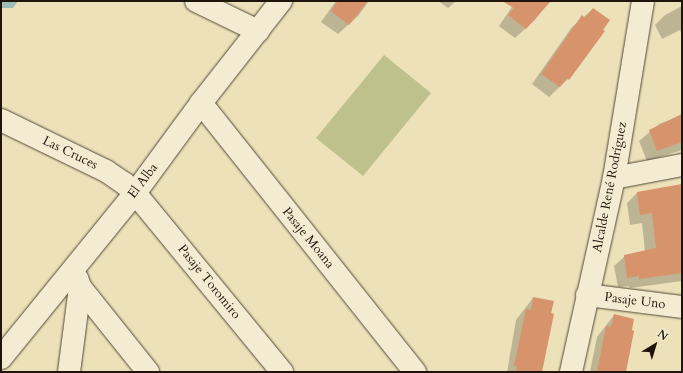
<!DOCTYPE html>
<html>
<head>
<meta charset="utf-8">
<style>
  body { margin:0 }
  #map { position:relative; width:683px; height:373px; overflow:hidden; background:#ede1b9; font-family:Cardo,serif }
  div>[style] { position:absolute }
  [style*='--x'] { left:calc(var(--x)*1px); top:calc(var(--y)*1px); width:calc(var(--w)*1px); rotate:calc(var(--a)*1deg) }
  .green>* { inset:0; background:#bec18b }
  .water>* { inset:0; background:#9dbbb9 }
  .shadow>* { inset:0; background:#0003 }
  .building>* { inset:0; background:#d6936c }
  .roads { filter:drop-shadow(0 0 1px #534838) drop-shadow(0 0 1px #534838) }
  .minor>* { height:22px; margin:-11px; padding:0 11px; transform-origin:11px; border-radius:11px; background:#f3ecd2 }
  span { translate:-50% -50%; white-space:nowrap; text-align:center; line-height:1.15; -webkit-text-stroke:3.5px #f3ecd2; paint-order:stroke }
  .street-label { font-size:13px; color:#20150d }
  .frame { position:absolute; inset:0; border:2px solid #20150d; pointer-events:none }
  .north { position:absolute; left:635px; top:325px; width:40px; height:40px; -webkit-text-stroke:3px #f3ecd2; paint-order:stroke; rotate:38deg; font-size:11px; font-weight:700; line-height:16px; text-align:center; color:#20150d }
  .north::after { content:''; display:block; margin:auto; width:14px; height:18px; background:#20150d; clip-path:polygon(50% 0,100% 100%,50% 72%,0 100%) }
</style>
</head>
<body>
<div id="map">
  <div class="green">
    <div style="clip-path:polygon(384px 55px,431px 93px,363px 176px,316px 138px)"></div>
  </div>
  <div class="water">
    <div style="clip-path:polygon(1px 1px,18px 1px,13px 8px,1px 8px)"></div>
  </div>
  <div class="shadow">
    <div style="clip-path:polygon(336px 1px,369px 1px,358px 16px,338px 34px,321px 22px)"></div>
    <div style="clip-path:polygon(438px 1px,456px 1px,448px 8px)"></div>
    <div style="clip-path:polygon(516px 1px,549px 1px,535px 20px,515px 38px,499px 26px)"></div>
    <div style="clip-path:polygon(682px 6px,682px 34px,680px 30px,662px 39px,655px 25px,665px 15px)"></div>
    <div style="clip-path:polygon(593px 9px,568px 79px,549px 97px,532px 84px,572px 27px)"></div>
    <div style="clip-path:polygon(682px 115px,682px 150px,647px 161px,639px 141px,659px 124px)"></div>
    <div style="clip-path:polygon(682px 185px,682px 281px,630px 288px,629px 286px,618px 287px,614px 266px,625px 256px,645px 251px,642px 223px,630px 225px,627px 203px,637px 193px)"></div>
    <div style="clip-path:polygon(533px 298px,541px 372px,507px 372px,516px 320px)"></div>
    <div style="clip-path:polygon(614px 315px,625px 372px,590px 372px,597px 337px)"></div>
  </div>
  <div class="building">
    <div style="clip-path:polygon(338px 1px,368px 1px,349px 25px,331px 11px)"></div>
    <div style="clip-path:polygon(502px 1px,551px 1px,526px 29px,508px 15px,514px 8px)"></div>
    <div style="clip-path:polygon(593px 8px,610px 20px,603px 30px,605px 31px,569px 80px,567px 78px,560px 87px,541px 74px,582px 15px,585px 18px)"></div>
    <div style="clip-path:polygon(682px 114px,682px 142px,657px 151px,649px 130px)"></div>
    <div style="clip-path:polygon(682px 184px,682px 273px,639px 279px,639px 276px,627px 278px,624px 255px,656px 248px,652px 213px,640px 215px,637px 192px)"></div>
    <div style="clip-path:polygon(533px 297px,554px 301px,551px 313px,554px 314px,542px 372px,516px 372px,517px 366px,514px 366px,526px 309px,531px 310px)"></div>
    <div style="clip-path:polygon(614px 314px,634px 319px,632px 330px,634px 331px,626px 372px,597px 372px,606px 326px,611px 327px)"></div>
  </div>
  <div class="roads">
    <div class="minor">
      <div style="--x:196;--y:1;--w:69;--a:25.8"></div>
      <div style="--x:201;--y:103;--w:344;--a:51.5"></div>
      <div style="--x:1;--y:120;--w:117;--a:25.9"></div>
      <div style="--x:106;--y:171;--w:22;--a:34"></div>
      <div style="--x:124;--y:183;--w:15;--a:42"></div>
      <div style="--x:135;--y:193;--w:232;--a:50.6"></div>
      <div style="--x:614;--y:178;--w:69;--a:-10.8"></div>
      <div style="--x:80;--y:287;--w:109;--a:51.3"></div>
      <div style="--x:587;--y:295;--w:96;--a:7.2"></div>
      <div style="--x:1;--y:358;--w:213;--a:-50.9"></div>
      <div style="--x:135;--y:193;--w:112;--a:-53.7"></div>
      <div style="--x:201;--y:103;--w:130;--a:-51.9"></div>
      <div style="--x:69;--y:372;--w:86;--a:-82.6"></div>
      <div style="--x:80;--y:287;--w:9;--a:-108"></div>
      <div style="--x:571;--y:372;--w:199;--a:-77.5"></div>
      <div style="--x:614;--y:178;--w:179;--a:-80.7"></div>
    </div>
  </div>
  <div class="street-label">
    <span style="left:70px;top:153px;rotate:26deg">Las Cruces</span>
    <span style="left:143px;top:181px;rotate:-53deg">El Alba</span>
    <span style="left:610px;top:187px;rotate:-79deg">Alcalde René Rodríguez</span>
    <span style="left:308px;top:238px;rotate:51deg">Pasaje Moana</span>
    <span style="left:209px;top:282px;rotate:51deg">Pasaje Toromiro</span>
    <span style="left:635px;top:301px;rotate:7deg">Pasaje Uno</span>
  </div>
  <div class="frame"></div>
  <div class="north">N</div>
</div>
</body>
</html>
